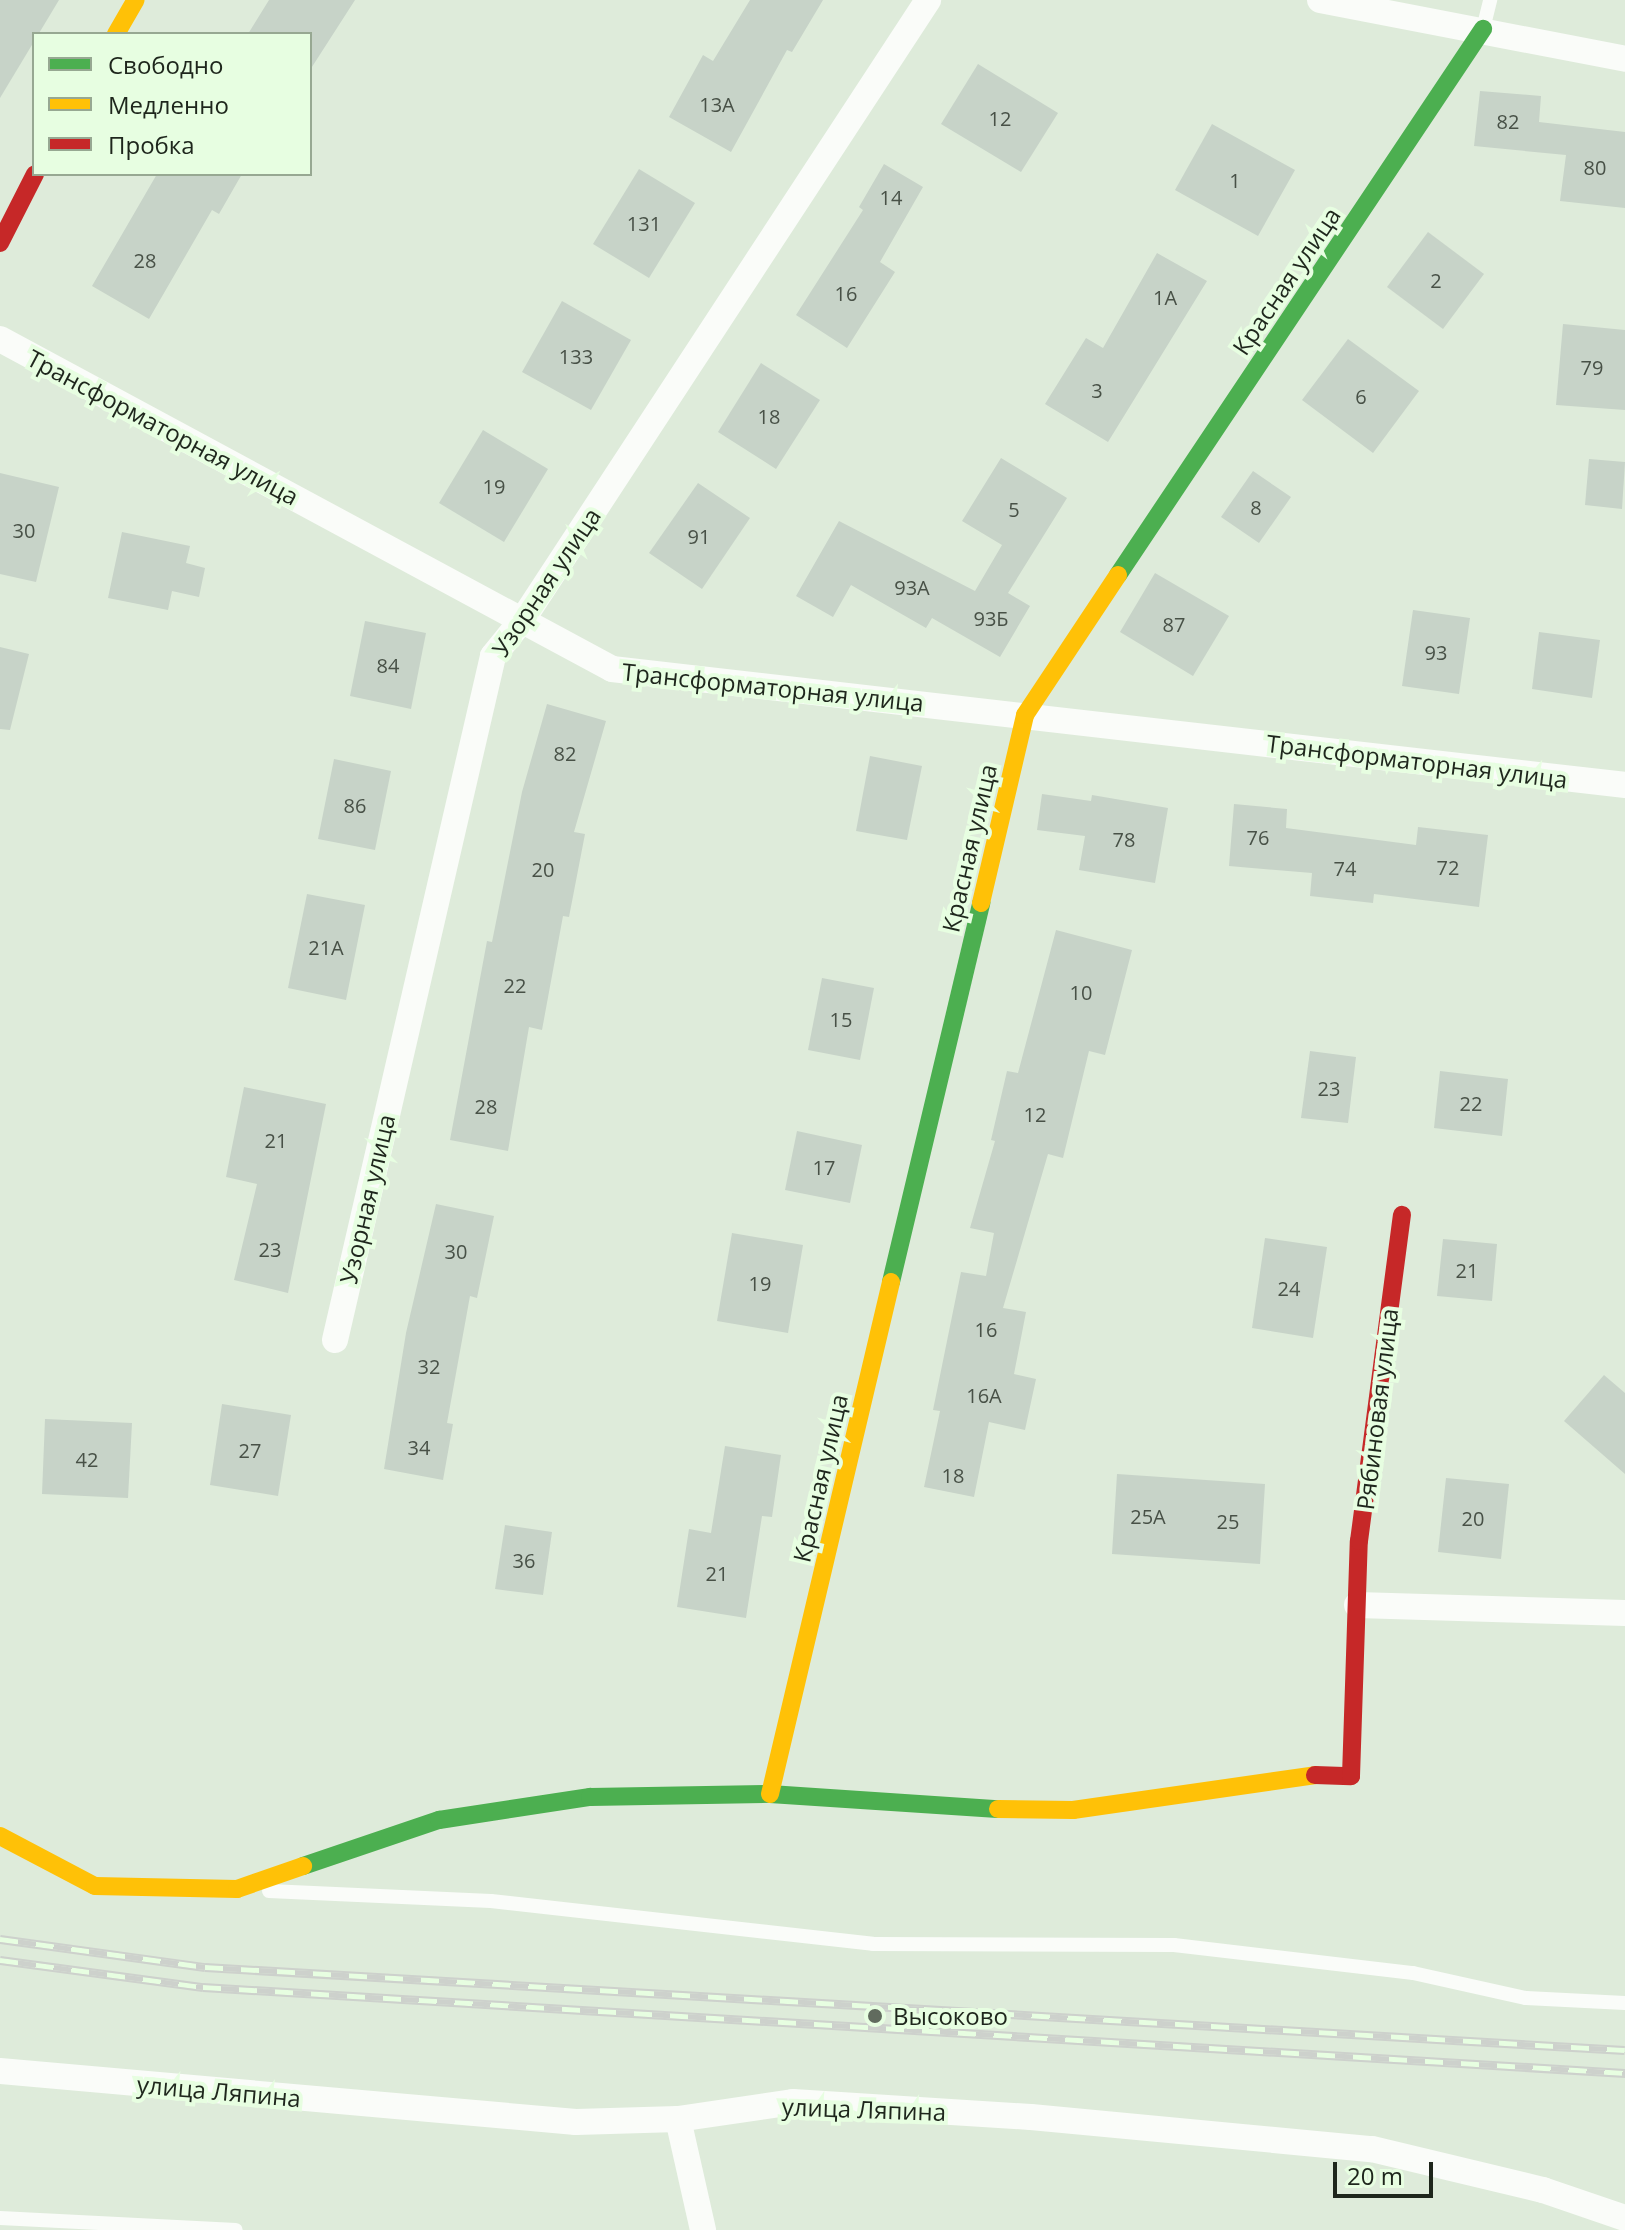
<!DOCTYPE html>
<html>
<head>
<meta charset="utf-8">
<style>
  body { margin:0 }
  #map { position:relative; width:1625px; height:2230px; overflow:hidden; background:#deebda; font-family:"Open Sans",sans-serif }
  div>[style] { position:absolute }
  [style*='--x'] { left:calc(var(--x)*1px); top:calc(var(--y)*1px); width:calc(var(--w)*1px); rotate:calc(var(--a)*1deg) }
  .building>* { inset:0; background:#c7d3c8 }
  .lane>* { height:14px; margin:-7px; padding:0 7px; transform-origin:7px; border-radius:7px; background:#fafcf9 }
  .street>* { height:26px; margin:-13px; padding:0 13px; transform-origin:13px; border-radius:13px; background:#fafcf9 }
  .fast>* { height:18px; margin:-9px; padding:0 9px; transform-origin:9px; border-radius:9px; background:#4caf50 }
  .slow>* { height:18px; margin:-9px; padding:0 9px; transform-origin:9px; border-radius:9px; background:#ffc107 }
  .jam>* { height:18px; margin:-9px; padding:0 9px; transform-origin:9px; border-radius:9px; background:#c62828 }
  .rail>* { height:9px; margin-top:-4.5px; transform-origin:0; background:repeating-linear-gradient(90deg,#e7fee1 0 18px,#cdd1cc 0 36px); box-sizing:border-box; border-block:2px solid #cdd1cc }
  .dots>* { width:22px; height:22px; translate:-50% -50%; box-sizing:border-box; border:4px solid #e7fee1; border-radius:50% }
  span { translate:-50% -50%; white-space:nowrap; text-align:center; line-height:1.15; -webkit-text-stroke:8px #e7fee1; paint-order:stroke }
  .number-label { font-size:20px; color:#485147 }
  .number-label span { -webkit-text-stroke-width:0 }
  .street-label { font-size:24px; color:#1e261c }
  .poi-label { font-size:24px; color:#1e261c }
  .left { translate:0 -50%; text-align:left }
  .legend { position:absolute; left:32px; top:32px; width:280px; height:144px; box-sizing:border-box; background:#e7fee1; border:2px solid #97a892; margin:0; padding:10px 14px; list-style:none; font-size:24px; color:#1e261c }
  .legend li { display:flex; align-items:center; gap:16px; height:40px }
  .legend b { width:40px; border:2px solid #97a892 }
  .scale { position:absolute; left:1333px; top:2162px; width:100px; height:36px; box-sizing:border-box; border:4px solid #1e261c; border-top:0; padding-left:10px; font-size:24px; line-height:28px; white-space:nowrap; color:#1e261c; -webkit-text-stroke:6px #e7fee1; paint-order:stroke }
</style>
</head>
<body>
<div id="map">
  <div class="building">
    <div style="clip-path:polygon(0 0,59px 0,0 98px)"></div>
    <div style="clip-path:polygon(269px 0,355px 0,310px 70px,310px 34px,248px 34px)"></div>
    <div style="clip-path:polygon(750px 0,823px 0,792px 52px,787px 50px,731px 152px,669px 117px,703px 55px,713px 61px)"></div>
    <div style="clip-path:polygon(978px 64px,1058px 113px,1021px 172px,941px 124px)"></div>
    <div style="clip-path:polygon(1480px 91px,1541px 96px,1539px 122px,1625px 132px,1625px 208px,1560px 201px,1566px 155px,1474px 146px)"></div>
    <div style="clip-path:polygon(1212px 124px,1295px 170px,1258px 236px,1175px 190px)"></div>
    <div style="clip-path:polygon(884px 164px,923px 187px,880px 262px,895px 272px,847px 348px,796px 315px,863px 210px,859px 207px)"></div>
    <div style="clip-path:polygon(639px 169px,695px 203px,649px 278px,593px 244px)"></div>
    <div style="clip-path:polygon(157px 174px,242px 174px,219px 214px,212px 210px,149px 319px,92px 286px)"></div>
    <div style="clip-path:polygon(1428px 232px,1484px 274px,1443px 329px,1387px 287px)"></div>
    <div style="clip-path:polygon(1157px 253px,1207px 281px,1108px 442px,1045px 404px,1086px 338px,1103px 348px)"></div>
    <div style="clip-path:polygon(562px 301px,631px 340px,591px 410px,522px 372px)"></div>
    <div style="clip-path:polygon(1563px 324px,1625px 330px,1625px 410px,1556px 405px)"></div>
    <div style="clip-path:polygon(1348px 339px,1419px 391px,1373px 453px,1302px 400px)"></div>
    <div style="clip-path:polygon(761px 363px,820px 400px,776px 469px,718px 432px)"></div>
    <div style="clip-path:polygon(483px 430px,548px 469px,504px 542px,439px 503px)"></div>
    <div style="clip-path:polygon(1001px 458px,1067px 498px,1008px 593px,1030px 606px,1000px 657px,932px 618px,926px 628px,851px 585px,833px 617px,796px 596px,839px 521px,975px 591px,1002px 545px,962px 521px)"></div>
    <div style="clip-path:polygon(1589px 459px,1625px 462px,1622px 509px,1585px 505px)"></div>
    <div style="clip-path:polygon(1253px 471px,1291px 497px,1259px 543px,1221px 517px)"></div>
    <div style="clip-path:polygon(0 473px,59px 487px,36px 582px,0 574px)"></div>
    <div style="clip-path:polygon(698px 483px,750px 518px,702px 589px,649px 553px)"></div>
    <div style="clip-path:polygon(122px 532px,190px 546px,186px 563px,205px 568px,199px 597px,172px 591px,168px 610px,108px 598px)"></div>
    <div style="clip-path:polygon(1155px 573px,1229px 616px,1193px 676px,1120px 632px)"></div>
    <div style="clip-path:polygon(1413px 610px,1470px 618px,1459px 694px,1402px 686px)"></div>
    <div style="clip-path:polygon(365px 621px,426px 633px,411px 709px,350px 696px)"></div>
    <div style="clip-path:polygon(1539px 632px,1600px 640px,1592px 698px,1532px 689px)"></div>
    <div style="clip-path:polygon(0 647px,29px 654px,10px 730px,0 729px)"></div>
    <div style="clip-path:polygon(547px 704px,606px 721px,574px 832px,585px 834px,569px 917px,563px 916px,542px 1030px,529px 1027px,508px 1151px,450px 1140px,487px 941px,492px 942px,522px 792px)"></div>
    <div style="clip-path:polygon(870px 756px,922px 766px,907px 840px,856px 831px)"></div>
    <div style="clip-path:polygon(334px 759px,391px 771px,375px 850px,318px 839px)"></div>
    <div style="clip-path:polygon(1042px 794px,1091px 801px,1092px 795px,1168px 808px,1155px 883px,1079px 870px,1085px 836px,1037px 830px)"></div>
    <div style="clip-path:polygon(1234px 804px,1287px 809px,1286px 828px,1416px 845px,1418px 827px,1488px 835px,1479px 907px,1374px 894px,1373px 903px,1310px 896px,1312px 873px,1229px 866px)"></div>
    <div style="clip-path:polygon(307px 894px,365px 905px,346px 1000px,288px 988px)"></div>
    <div style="clip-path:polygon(1056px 930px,1132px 950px,1105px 1055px,1089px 1051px,1063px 1158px,1048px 1154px,1003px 1308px,1026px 1312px,1014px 1374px,1036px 1379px,1025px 1430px,989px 1422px,974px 1497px,924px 1487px,940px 1411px,933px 1410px,961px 1272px,986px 1276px,994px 1233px,970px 1228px,995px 1141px,991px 1140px,1007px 1071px,1018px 1073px)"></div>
    <div style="clip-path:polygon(822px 978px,874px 988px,860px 1060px,808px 1050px)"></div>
    <div style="clip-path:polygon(1310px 1051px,1356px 1057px,1348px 1123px,1301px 1118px)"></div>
    <div style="clip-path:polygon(1440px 1071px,1508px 1079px,1502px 1136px,1434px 1128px)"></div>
    <div style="clip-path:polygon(244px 1087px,326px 1104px,288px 1293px,234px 1280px,257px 1184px,226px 1177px)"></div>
    <div style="clip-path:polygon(797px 1131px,862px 1145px,850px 1203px,785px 1190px)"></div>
    <div style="clip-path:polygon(436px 1204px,494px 1216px,477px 1298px,470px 1296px,447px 1423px,453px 1424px,443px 1480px,384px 1469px,406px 1333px)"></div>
    <div style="clip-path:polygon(732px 1233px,803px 1245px,788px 1333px,717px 1321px)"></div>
    <div style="clip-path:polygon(1265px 1238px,1327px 1247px,1313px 1338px,1252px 1328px)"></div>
    <div style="clip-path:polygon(1443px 1239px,1497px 1244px,1492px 1301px,1437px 1296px)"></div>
    <div style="clip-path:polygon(1604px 1375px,1625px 1393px,1625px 1474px,1564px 1421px)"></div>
    <div style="clip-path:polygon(222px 1404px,291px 1415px,278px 1496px,210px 1485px)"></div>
    <div style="clip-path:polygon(45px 1419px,132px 1423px,128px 1498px,42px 1494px)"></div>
    <div style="clip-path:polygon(725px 1446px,781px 1455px,772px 1517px,762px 1516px,746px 1618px,677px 1607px,689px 1529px,711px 1533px)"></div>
    <div style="clip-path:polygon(1117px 1474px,1265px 1484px,1260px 1564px,1112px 1554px)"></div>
    <div style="clip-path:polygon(1446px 1478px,1509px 1484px,1501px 1559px,1438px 1552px)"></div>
    <div style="clip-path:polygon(505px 1525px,552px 1532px,543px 1595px,495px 1589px)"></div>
  </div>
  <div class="lane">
    <div style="--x:1483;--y:29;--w:30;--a:-76"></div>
    <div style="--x:269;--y:1891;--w:222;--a:2.6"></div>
    <div style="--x:491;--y:1901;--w:384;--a:6.4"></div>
    <div style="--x:873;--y:1944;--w:301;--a:0.2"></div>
    <div style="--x:1174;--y:1945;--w:241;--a:6.7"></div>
    <div style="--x:1413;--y:1973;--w:116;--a:12.5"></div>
    <div style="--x:1526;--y:1998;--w:99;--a:2.9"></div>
    <div style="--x:0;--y:2218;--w:236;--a:2.9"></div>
  </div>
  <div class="street">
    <div style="--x:1320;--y:0;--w:311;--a:10.9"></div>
    <div style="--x:0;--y:339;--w:695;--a:28.33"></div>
    <div style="--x:612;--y:669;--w:1020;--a:6.53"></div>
    <div style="--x:335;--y:1340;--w:702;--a:-76.99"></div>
    <div style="--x:493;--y:656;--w:48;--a:-51"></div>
    <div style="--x:523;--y:619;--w:740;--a:-56.8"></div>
    <div style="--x:1357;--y:1605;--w:268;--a:1.7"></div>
    <div style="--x:0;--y:2071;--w:578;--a:5.06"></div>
    <div style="--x:576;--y:2122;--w:102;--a:-1.7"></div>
    <div style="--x:678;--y:2119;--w:116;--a:-8.4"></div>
    <div style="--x:793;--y:2102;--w:238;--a:3.6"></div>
    <div style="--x:1031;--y:2117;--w:342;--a:5.4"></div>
    <div style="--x:1372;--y:2149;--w:176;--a:13.5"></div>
    <div style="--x:1543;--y:2190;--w:87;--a:18.9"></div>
    <div style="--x:678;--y:2119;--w:114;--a:77.3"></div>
  </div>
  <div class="fast">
    <div style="--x:1118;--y:575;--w:657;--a:-56.24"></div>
    <div style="--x:891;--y:1282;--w:390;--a:-76.6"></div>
    <div style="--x:303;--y:1866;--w:144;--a:-18.7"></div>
    <div style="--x:439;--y:1820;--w:153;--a:-8.7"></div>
    <div style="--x:590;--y:1797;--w:180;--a:-1"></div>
    <div style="--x:770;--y:1794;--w:228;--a:3.8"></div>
  </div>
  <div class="slow">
    <div style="--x:116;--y:34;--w:39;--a:-60"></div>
    <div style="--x:981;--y:903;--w:193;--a:-76.8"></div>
    <div style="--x:1025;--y:715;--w:168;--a:-56.4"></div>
    <div style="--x:770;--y:1794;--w:526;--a:-76.7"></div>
    <div style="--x:998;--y:1809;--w:75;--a:0.8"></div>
    <div style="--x:1073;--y:1810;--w:245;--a:-8.2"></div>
    <div style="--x:0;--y:1836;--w:107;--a:27.8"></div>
    <div style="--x:95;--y:1886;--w:142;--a:1.2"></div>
    <div style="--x:237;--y:1889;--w:70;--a:-19.2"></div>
  </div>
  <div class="jam">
    <div style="--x:0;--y:243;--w:77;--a:-63.1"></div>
    <div style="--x:1315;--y:1775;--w:36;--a:2"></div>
    <div style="--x:1351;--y:1776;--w:235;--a:-88.1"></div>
    <div style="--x:1359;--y:1541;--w:329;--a:-82.5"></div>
  </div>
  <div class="rail">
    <div style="--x:0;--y:1939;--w:207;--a:7.8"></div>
    <div style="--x:205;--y:1967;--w:1422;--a:3.35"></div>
    <div style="--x:0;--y:1960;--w:205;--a:7.6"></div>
    <div style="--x:203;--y:1987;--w:1425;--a:3.46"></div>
  </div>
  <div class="dots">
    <div style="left:875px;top:2016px;background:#616b5e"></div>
  </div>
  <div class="number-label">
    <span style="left:717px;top:104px">13А</span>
    <span style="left:1000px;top:118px">12</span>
    <span style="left:1508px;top:121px">82</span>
    <span style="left:1595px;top:167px">80</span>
    <span style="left:1235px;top:180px">1</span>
    <span style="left:891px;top:197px">14</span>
    <span style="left:644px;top:223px">131</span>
    <span style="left:145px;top:260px">28</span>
    <span style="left:1436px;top:280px">2</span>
    <span style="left:846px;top:293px">16</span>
    <span style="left:1165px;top:297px">1А</span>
    <span style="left:576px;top:356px">133</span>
    <span style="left:1592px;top:367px">79</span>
    <span style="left:1097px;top:390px">3</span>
    <span style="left:1361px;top:396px">6</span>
    <span style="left:769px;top:416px">18</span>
    <span style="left:494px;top:486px">19</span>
    <span style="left:1256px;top:507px">8</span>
    <span style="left:1014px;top:509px">5</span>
    <span style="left:24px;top:530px">30</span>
    <span style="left:699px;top:536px">91</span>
    <span style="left:912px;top:587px">93А</span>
    <span style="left:991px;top:618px">93Б</span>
    <span style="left:1174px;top:624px">87</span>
    <span style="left:1436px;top:652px">93</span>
    <span style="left:388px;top:665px">84</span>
    <span style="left:565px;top:753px">82</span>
    <span style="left:355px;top:805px">86</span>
    <span style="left:1258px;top:837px">76</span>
    <span style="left:1124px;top:839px">78</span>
    <span style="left:1448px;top:867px">72</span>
    <span style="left:1345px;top:868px">74</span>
    <span style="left:543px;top:869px">20</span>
    <span style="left:326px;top:947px">21А</span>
    <span style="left:515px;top:985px">22</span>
    <span style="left:1081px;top:992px">10</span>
    <span style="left:841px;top:1019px">15</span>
    <span style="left:1329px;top:1088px">23</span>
    <span style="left:1471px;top:1103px">22</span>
    <span style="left:486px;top:1106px">28</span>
    <span style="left:1035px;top:1114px">12</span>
    <span style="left:276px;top:1140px">21</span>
    <span style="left:824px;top:1167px">17</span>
    <span style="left:270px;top:1249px">23</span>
    <span style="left:456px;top:1251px">30</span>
    <span style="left:1467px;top:1270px">21</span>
    <span style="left:760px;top:1283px">19</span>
    <span style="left:1289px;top:1288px">24</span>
    <span style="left:986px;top:1329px">16</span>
    <span style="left:429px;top:1366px">32</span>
    <span style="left:984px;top:1395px">16А</span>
    <span style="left:419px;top:1447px">34</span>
    <span style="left:250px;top:1450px">27</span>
    <span style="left:87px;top:1459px">42</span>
    <span style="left:953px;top:1475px">18</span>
    <span style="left:1148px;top:1516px">25А</span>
    <span style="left:1473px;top:1518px">20</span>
    <span style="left:1228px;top:1521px">25</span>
    <span style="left:524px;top:1560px">36</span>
    <span style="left:717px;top:1573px">21</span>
  </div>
  <div class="street-label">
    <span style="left:1286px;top:281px;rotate:-56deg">Красная улица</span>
    <span style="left:163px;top:427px;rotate:28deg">Трансформаторная улица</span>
    <span style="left:546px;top:582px;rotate:-56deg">Узорная улица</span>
    <span style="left:773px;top:687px;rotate:6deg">Трансформаторная улица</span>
    <span style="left:1417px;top:761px;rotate:7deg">Трансформаторная улица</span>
    <span style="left:969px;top:848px;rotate:-77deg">Красная улица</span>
    <span style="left:367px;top:1199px;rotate:-77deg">Узорная улица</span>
    <span style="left:1377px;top:1409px;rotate:-83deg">Рябиновая улица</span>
    <span style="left:820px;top:1478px;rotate:-77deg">Красная улица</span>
    <span style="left:219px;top:2091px;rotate:5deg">улица Ляпина</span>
    <span style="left:864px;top:2109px;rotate:2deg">улица Ляпина</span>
  </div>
  <div class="poi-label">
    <span class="left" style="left:893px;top:2016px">Высоково</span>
  </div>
  <ul class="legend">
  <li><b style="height:10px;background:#4caf50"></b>Свободно</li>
  <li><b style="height:10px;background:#ffc107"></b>Медленно</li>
  <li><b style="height:10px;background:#c62828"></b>Пробка</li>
  </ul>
  <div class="scale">20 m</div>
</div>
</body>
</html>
